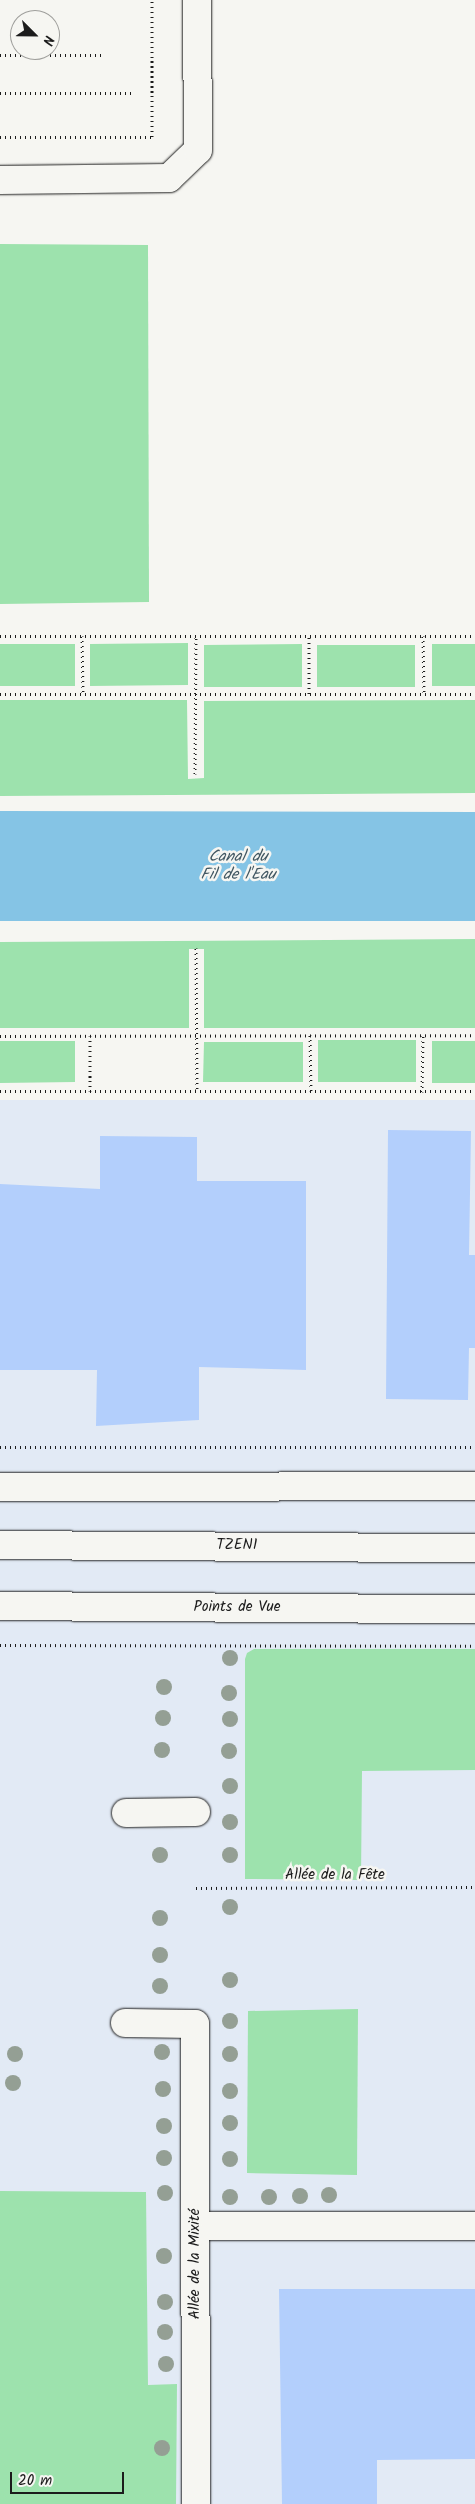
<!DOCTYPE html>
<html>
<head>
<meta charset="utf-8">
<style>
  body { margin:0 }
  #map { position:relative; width:475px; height:2504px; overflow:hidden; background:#f6f6f2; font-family:Kalam,sans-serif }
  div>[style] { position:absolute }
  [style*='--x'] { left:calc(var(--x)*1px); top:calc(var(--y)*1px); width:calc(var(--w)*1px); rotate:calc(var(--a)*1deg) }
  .built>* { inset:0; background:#e2eaf5 }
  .green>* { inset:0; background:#9de2ad }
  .water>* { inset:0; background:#85c4e5 }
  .building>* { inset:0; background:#b3cffc }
  .path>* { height:3px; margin-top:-1.5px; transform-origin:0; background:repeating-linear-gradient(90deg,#1c1c1c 0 1px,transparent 0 5px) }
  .roads { filter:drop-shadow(0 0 1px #1c1c1c) drop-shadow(0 0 1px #1c1c1c) }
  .minor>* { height:28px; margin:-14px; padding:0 14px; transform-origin:14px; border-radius:14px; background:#f6f6f2 }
  .trees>* { width:16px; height:16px; margin:-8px; border-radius:50%; background:#949f94 }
  span { translate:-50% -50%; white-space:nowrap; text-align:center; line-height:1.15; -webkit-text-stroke:5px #f6f6f2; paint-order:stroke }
  .street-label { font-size:15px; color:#1c1c1c }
  .water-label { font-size:16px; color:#415762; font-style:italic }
  .north { position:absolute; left:10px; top:10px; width:50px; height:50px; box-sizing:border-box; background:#f6f6f2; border:1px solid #9f9f9c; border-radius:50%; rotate:113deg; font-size:14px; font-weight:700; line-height:20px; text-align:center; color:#1c1c1c }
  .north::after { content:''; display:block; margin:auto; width:18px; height:22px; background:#1c1c1c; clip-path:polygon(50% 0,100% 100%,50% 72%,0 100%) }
  .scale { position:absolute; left:10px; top:2472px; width:114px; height:22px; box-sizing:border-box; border:2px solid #1c1c1c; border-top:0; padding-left:6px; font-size:15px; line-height:18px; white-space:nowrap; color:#1c1c1c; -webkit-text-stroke:4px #f6f6f2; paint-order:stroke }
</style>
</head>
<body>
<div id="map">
  <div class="built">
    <div style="clip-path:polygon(0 1100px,475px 1100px,475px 2504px,0 2504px)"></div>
  </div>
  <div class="green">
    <div style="clip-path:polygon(0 244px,148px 245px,149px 602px,0 604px)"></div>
    <div style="clip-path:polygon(188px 643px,188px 685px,90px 686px,90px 644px)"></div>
    <div style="clip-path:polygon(0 644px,75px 644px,75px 686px,0 686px)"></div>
    <div style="clip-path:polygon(302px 644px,302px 687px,204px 687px,204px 645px)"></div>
    <div style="clip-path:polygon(432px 644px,475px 644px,475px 686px,432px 686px)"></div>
    <div style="clip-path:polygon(317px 645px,415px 645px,415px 687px,317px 687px)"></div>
    <div style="clip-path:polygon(0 700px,187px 700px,188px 779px,204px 778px,204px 701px,475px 700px,475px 793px,0 796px)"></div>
    <div style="clip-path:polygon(475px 939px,475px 1028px,204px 1028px,204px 949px,189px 949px,189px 1028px,0 1028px,0 942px)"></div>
    <div style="clip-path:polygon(318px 1040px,416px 1040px,416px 1082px,318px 1082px)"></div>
    <div style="clip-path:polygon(0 1041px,75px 1041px,75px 1082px,0 1083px)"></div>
    <div style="clip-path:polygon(432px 1041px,475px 1041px,475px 1083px,432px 1083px)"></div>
    <div style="clip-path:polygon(204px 1042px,303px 1042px,303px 1082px,203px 1082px)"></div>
    <div style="clip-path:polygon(254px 1649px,475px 1649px,475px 1770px,362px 1771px,361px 1880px,245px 1879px,245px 1659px,247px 1653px)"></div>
    <div style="clip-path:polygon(358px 2009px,357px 2175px,247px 2173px,248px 2011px)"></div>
    <div style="clip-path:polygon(0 2191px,146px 2192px,148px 2385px,177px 2384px,176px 2504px,0 2504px)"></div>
  </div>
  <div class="water">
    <div style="clip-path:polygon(0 811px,475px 812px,475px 921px,0 921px)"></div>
  </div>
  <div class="building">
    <div style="clip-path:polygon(388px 1130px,471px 1131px,469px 1255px,475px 1255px,475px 1348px,469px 1348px,468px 1400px,386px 1399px)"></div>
    <div style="clip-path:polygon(100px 1136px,197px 1137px,197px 1181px,306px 1181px,306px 1370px,199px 1367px,199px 1420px,96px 1426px,97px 1370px,0 1370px,0 1184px,100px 1189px)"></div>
    <div style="clip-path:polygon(279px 2289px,475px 2289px,475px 2459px,377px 2460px,377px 2504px,282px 2504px)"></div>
  </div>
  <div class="path">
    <div style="--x:0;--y:55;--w:101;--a:0"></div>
    <div style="--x:0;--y:93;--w:132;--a:0"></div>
    <div style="--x:0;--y:137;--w:152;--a:0"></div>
    <div style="--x:152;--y:137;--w:137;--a:-90"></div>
    <div style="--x:0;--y:636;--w:475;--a:0"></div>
    <div style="--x:82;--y:636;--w:58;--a:89"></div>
    <div style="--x:423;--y:636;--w:58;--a:89"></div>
    <div style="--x:0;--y:694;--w:475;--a:0"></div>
    <div style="--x:309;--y:694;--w:58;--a:-90"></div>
    <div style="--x:195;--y:774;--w:138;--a:-89.6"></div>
    <div style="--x:196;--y:948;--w:143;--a:89.6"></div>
    <div style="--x:310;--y:1035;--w:56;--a:89"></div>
    <div style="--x:0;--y:1036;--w:475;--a:-0.1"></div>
    <div style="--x:90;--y:1036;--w:55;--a:90"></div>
    <div style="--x:0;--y:1091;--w:475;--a:0"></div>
    <div style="--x:422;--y:1092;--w:57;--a:-89"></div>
    <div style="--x:0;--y:1447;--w:475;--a:0"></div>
    <div style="--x:0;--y:1645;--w:475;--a:0.1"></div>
    <div style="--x:196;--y:1888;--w:279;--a:-0.2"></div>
  </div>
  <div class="roads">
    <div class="minor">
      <div style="--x:0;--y:180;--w:169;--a:-0.7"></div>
      <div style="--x:169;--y:178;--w:40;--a:-44"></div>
      <div style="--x:198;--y:150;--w:150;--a:-90.4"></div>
      <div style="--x:0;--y:1487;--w:475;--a:-0.1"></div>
      <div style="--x:0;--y:1545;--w:475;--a:0.4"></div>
      <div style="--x:0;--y:1606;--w:475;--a:0.4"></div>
      <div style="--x:126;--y:1813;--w:70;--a:-0.8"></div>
      <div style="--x:125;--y:2023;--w:70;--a:0.8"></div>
      <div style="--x:195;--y:2024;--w:480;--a:89.9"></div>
      <div style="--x:195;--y:2226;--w:280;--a:0"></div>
    </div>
  </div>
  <div class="trees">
    <div style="left:230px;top:1658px"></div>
    <div style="left:164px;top:1687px"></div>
    <div style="left:229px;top:1693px"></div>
    <div style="left:163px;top:1718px"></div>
    <div style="left:230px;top:1719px"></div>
    <div style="left:162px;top:1750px"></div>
    <div style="left:229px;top:1751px"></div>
    <div style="left:230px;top:1786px"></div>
    <div style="left:230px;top:1822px"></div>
    <div style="left:160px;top:1855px"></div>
    <div style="left:230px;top:1855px"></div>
    <div style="left:230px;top:1907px"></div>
    <div style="left:160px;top:1918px"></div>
    <div style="left:160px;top:1955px"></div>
    <div style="left:230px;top:1980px"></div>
    <div style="left:160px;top:1986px"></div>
    <div style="left:230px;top:2021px"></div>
    <div style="left:162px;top:2052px"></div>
    <div style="left:15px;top:2054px"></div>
    <div style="left:230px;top:2054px"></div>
    <div style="left:13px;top:2083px"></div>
    <div style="left:163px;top:2089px"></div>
    <div style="left:230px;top:2091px"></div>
    <div style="left:230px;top:2123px"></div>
    <div style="left:164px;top:2126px"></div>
    <div style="left:164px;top:2158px"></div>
    <div style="left:230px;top:2159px"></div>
    <div style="left:165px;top:2193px"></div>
    <div style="left:329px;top:2195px"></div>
    <div style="left:300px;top:2196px"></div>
    <div style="left:230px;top:2197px"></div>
    <div style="left:269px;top:2197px"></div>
    <div style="left:164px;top:2256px"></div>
    <div style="left:165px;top:2302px"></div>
    <div style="left:165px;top:2332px"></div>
    <div style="left:166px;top:2364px"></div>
    <div style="left:162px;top:2448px"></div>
  </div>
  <div class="street-label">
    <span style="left:237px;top:1546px">TZEN1</span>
    <span style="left:237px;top:1608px">Points de Vue</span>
    <span style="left:335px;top:1876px">Allée de la Fête</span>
    <span style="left:196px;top:2264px;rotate:-90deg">Allée de la Mixité</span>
  </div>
  <div class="water-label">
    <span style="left:238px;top:866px">Canal du<br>Fil de l'Eau</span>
  </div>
  <div class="north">N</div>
  <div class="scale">20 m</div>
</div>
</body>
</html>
